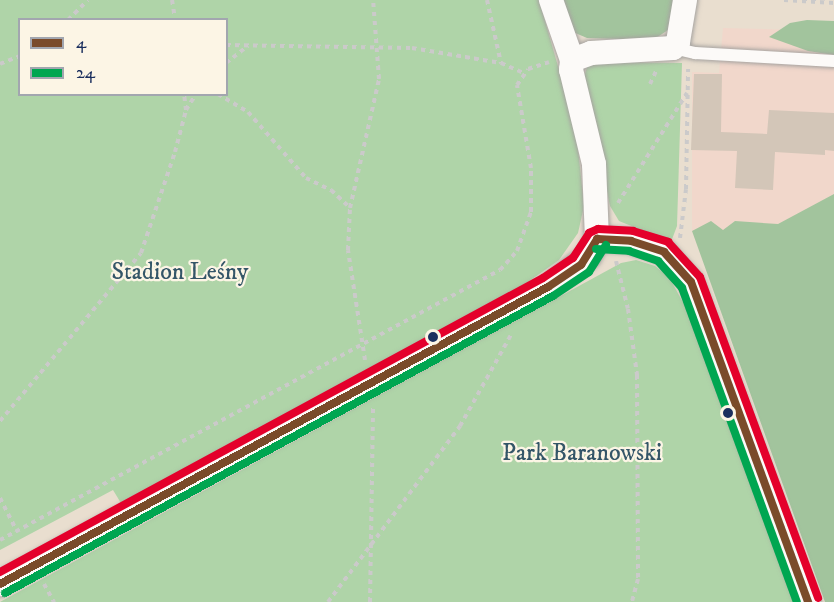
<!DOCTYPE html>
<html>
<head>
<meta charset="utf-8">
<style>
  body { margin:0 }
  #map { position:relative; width:834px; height:602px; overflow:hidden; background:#e9decf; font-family:"IM FELL DW Pica",serif }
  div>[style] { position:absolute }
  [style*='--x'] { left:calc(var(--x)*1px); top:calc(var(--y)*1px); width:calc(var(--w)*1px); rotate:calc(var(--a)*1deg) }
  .built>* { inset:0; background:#f1d7cb }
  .green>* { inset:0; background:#afd4a8 }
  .forest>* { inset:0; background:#a2c49d }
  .building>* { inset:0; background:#d3c6b8 }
  .path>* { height:4px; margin-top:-2px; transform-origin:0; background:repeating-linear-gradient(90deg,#cbcaca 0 4.5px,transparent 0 9px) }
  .roads { filter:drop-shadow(0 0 2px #a6a3a0) drop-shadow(0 0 2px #a6a3a0) }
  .lane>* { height:12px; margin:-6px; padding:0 6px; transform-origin:6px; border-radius:6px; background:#fcfaf8 }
  .street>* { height:24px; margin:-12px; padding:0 12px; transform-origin:12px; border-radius:12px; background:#fcfaf8 }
  .bus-1>* { height:8px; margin:-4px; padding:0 4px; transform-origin:4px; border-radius:4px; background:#7a4b2a }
  .bus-2>* { height:8px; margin:-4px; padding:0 4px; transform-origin:4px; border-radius:4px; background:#00a651 }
  .bus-3>* { height:8px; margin:-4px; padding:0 4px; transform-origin:4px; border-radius:4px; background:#e4002b }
  .dots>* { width:16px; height:16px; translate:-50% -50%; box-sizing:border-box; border:3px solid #fcf5e5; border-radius:50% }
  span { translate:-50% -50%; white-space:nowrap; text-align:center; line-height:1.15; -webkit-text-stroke:4.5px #fcf5e5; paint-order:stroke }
  .park-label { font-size:24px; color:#345668 }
  .legend { position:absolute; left:18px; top:18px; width:210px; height:78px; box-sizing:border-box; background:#fcf5e5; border:2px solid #a2a6af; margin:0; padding:8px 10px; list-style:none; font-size:18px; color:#1b2f5e }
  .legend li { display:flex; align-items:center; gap:12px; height:30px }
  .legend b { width:30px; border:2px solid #a2a6af }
</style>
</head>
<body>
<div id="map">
  <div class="built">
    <div style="clip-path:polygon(723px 28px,834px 31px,834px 602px,692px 231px,692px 72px,719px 73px)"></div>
  </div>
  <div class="green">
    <div style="clip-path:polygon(evenodd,0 0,539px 0,576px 129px,584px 206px,578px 233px,559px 260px,501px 301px,124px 508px,113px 490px,0 550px,0 0,20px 20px,226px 20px,226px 94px,20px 94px,20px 20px)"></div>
    <div style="clip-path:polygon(598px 62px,682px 63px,677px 226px,671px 242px,619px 221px,610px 206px,584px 77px,587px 67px)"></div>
    <div style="clip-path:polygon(636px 260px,655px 266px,669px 277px,685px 306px,749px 468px,796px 602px,0 602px,621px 263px)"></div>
  </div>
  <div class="forest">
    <div style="clip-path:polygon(562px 0,675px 0,668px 30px,656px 38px,622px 39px,587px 38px,573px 32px)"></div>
    <div style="clip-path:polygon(807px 20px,834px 21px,834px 55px,808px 51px,769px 37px,790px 23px)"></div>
    <div style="clip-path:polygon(834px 194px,834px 602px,825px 602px,692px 231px,711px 221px,723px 230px,735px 221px,778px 224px)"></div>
  </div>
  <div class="building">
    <div style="clip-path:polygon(694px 74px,722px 74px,721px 132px,767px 134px,769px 110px,834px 113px,834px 151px,825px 150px,825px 155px,775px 152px,773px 190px,735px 188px,737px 151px,691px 150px)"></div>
  </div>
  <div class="path">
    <div style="--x:172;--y:0;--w:20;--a:81"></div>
    <div style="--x:487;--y:0;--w:65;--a:77.5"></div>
    <div style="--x:784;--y:0;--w:50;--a:3.4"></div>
    <div style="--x:68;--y:20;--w:28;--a:-45"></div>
    <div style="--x:226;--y:45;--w:186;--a:0.9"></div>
    <div style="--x:412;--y:48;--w:90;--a:9.6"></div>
    <div style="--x:501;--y:63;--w:24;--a:24"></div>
    <div style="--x:226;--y:63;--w:28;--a:-38"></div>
    <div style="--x:0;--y:64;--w:22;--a:-22"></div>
    <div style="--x:650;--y:84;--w:14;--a:-65"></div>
    <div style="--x:218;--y:94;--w:35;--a:31"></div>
    <div style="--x:248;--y:112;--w:88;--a:48.7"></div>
    <div style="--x:306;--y:178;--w:28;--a:26"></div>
    <div style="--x:331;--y:190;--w:26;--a:43"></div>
    <div style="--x:186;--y:110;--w:19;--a:-58"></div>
    <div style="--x:618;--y:203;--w:130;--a:-57.9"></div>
    <div style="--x:680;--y:238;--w:49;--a:-83"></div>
    <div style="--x:686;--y:189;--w:120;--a:-89"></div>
    <div style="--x:616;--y:261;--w:49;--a:76"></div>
    <div style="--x:628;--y:309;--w:67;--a:82.2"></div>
    <div style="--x:637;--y:375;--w:204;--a:89.7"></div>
    <div style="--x:638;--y:579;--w:24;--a:105"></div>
    <div style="--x:365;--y:360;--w:111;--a:-98.8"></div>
    <div style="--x:348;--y:250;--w:42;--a:-87.3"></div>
    <div style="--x:350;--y:208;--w:132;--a:-77.3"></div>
    <div style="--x:379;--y:79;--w:79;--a:-94.3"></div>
    <div style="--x:0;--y:421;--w:219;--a:-50"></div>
    <div style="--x:141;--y:253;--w:107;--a:-71.4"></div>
    <div style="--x:175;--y:152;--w:43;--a:-75.3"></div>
    <div style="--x:186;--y:110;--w:16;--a:-97"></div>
    <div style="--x:0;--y:498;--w:37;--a:63"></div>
    <div style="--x:0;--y:540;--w:568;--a:-28.37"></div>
    <div style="--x:500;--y:270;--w:25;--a:-48"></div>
    <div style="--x:517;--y:251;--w:41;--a:-70.3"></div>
    <div style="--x:531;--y:212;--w:44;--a:-90"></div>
    <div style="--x:531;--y:168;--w:84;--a:-99.6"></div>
    <div style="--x:517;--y:85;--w:19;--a:-55"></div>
    <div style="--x:528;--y:69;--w:22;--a:-18"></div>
    <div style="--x:44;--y:584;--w:21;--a:61"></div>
    <div style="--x:328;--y:602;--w:220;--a:-53.1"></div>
    <div style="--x:460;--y:426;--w:107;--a:-60.8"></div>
    <div style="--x:370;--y:602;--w:196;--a:-89.1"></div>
  </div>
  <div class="roads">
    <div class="lane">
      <div style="--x:673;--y:48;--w:23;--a:13"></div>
      <div style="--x:695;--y:53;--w:139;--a:3.3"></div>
    </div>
    <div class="street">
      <div style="--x:572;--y:60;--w:20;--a:-20"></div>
      <div style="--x:591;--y:53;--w:82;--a:-3.5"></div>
      <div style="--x:673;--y:48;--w:8;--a:-50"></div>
      <div style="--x:678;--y:42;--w:43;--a:-80.5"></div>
      <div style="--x:597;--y:239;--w:34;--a:3"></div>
      <div style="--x:631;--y:241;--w:35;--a:18"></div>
      <div style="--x:664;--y:252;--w:40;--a:48"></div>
      <div style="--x:691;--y:282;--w:341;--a:69.9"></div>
      <div style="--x:0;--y:584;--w:623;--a:-28.46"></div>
      <div style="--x:548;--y:287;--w:51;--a:-37.1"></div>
      <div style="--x:589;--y:256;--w:19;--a:-65"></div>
      <div style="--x:597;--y:239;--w:75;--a:-92.3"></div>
      <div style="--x:594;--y:164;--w:97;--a:-103.7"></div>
      <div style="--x:571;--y:70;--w:10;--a:-84"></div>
      <div style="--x:572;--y:60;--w:64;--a:-109.3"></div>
    </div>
  </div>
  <div class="bus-1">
    <div style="--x:597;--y:239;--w:34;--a:3"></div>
    <div style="--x:631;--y:241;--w:35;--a:18"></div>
    <div style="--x:664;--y:252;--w:40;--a:48"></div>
    <div style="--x:691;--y:282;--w:341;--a:69.9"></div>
    <div style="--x:0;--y:584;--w:623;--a:-28.46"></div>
    <div style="--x:548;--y:287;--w:40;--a:-34"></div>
    <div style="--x:581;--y:265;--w:31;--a:-58"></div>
  </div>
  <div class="bus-2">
    <div style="--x:596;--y:249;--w:33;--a:3"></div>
    <div style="--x:629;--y:251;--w:31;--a:19"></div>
    <div style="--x:658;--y:261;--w:36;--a:48"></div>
    <div style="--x:682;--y:288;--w:334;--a:69.9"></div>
    <div style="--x:5;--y:593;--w:623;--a:-28.46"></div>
    <div style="--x:553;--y:296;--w:43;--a:-33.7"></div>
    <div style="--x:589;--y:272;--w:32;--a:-58"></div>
  </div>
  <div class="bus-3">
    <div style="--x:0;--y:572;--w:617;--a:-28.43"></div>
    <div style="--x:543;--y:278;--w:36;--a:-34"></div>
    <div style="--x:573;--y:258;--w:30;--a:-57"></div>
    <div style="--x:589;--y:233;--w:10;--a:-24"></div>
    <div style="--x:598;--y:229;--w:35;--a:3"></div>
    <div style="--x:633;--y:231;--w:37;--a:17"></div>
    <div style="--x:668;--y:242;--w:47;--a:47.6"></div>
    <div style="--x:700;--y:277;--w:342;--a:69.8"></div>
  </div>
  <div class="dots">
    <div style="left:433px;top:337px;background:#1b2f5e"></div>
    <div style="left:728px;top:413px;background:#1b2f5e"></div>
  </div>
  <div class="park-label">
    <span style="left:180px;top:273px">Stadion Leśny</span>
    <span style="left:582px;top:454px">Park Baranowski</span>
  </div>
  <ul class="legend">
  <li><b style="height:8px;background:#7a4b2a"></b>4</li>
  <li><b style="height:8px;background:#00a651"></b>24</li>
  </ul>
</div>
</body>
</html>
